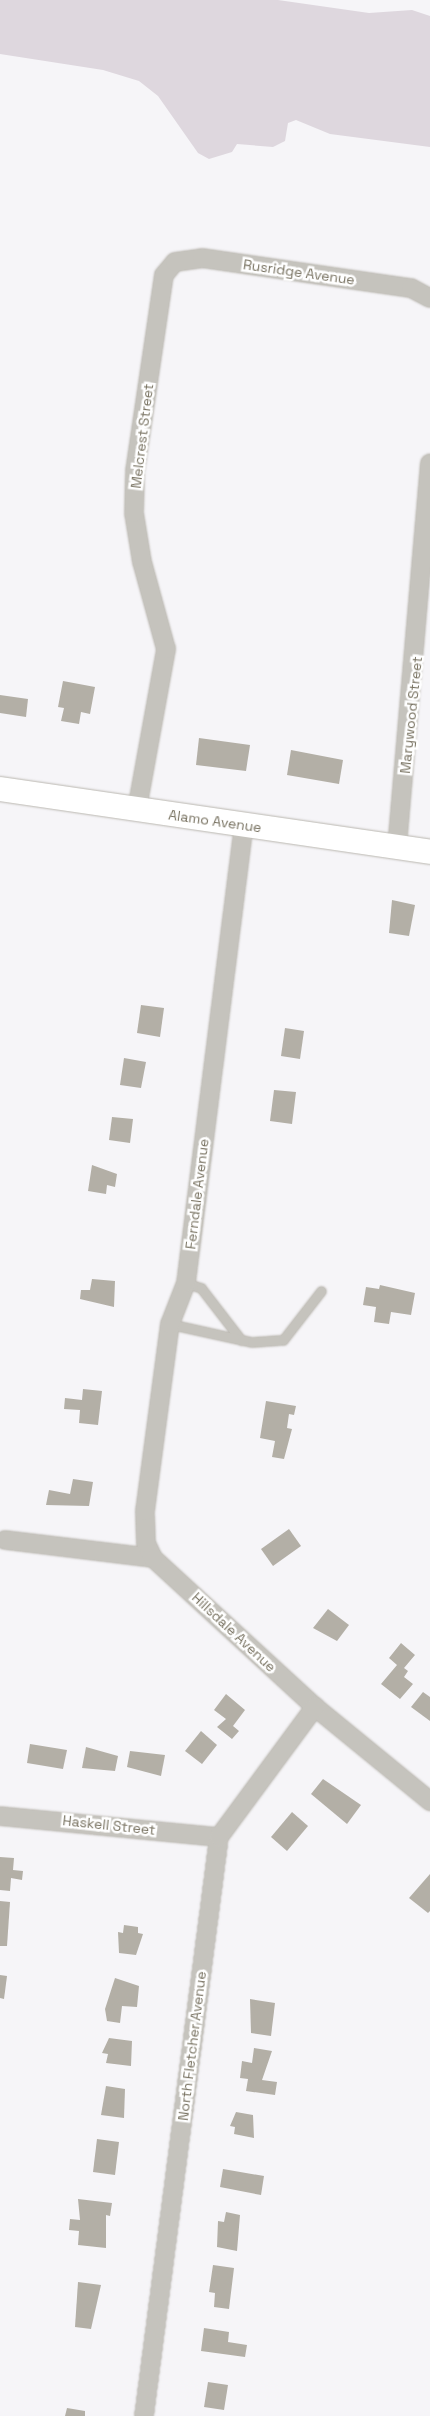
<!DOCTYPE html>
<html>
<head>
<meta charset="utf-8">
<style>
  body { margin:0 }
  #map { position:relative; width:430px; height:2416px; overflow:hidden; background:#f6f5f8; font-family:"Space Grotesk",sans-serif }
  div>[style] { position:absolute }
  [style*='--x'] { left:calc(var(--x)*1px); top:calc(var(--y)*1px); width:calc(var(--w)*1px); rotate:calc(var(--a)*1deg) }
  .green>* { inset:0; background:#ded7de }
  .building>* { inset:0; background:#b3afa6 }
  .roads { filter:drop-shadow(0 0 1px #bab7b0) drop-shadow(0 0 1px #bab7b0) }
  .lane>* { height:9px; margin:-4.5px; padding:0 4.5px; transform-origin:4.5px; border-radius:4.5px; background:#c5c3bd }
  .street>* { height:18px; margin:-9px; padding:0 9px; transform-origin:9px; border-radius:9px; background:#c5c3bd }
  .secondary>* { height:24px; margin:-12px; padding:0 12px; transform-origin:12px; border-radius:12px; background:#fff }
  span { translate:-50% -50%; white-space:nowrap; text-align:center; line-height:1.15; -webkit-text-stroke:5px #fff; paint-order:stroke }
  .street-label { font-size:14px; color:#787261 }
</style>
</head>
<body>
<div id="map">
  <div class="green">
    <div style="clip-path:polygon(0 0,278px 0,369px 13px,412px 10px,430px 16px,430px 147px,330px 134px,296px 120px,288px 123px,285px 141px,273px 147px,237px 144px,232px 152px,209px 159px,198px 153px,158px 96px,139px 81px,103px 70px,0 54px)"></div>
  </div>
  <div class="building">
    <div style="clip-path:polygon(63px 681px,95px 687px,90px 714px,81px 712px,79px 724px,61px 721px,64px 708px,58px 707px)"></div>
    <div style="clip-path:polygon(0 695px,28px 699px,26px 717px,0 713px)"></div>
    <div style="clip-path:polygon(199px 738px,250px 745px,246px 771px,196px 765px)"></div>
    <div style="clip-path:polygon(291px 750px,343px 760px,339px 784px,287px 775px)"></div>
    <div style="clip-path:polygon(392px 900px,415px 905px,409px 936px,389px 933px)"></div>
    <div style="clip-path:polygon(141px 1005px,164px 1008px,160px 1037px,137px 1033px)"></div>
    <div style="clip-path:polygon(285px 1028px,304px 1031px,300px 1059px,281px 1056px)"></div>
    <div style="clip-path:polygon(124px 1058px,146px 1062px,141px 1088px,120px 1085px)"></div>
    <div style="clip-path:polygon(274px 1090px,296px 1092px,292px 1124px,270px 1121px)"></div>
    <div style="clip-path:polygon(112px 1117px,133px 1119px,130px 1143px,109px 1140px)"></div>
    <div style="clip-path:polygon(92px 1165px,117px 1174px,115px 1187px,107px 1185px,106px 1194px,88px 1191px)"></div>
    <div style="clip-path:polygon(92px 1279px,115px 1281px,114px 1307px,80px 1299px,81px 1290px,90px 1290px)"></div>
    <div style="clip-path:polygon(380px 1285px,415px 1293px,411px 1315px,391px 1312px,389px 1324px,374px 1322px,376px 1307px,363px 1305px,366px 1287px,379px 1289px)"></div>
    <div style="clip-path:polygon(83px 1389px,102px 1391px,98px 1425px,79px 1423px,80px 1410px,64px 1409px,65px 1398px,82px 1400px)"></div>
    <div style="clip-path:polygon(266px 1401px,296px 1406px,294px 1415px,289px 1414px,287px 1428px,292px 1429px,284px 1459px,272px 1457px,275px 1441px,260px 1438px)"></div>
    <div style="clip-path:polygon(73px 1479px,93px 1482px,89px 1506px,46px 1505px,49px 1490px,70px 1494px)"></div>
    <div style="clip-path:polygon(289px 1529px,301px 1546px,273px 1566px,261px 1549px)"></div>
    <div style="clip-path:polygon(328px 1609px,349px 1625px,337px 1641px,313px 1628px)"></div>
    <div style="clip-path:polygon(401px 1643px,415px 1655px,404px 1668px,408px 1671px,404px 1677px,413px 1684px,400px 1699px,381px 1684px,397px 1665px,389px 1658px)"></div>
    <div style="clip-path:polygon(423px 1692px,430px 1697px,430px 1721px,411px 1707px)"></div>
    <div style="clip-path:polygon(226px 1694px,245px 1710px,233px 1726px,239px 1731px,232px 1739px,217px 1727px,226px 1719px,214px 1710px)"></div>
    <div style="clip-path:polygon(201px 1731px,217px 1745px,202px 1764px,185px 1751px)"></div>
    <div style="clip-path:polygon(30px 1744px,67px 1750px,63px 1769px,27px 1763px)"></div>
    <div style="clip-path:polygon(86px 1747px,118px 1756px,115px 1771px,82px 1768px)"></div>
    <div style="clip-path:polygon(130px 1751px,165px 1755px,161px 1776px,127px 1767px)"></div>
    <div style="clip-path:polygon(323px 1779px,361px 1805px,347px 1824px,311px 1794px)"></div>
    <div style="clip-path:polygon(292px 1812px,308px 1826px,287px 1851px,271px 1837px)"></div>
    <div style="clip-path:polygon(0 1857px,14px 1858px,13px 1870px,23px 1871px,22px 1880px,11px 1878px,10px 1891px,0 1890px)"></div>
    <div style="clip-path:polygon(430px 1874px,430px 1911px,428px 1913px,409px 1898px)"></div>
    <div style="clip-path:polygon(0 1901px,10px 1902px,7px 1946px,0 1946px)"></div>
    <div style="clip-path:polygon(124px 1925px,138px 1927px,138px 1933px,143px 1934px,136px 1955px,119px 1953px,118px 1932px,123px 1933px)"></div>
    <div style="clip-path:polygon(0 1975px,7px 1976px,4px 1999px,0 1998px)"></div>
    <div style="clip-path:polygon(115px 1978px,139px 1986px,137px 2007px,122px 2006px,120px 2023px,107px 2021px,105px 2009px)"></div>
    <div style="clip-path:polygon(250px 1999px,275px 2003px,271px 2036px,251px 2033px)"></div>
    <div style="clip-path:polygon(109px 2038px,132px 2041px,131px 2066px,106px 2063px,108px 2054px,102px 2053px)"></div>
    <div style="clip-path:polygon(254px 2048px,272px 2051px,262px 2080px,277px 2082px,275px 2095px,246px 2091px,248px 2079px,240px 2078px,242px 2061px,252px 2063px)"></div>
    <div style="clip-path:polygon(106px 2086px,125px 2089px,124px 2118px,101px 2115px)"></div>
    <div style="clip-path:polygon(236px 2112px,253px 2115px,254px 2138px,234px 2134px,235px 2127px,230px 2126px)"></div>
    <div style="clip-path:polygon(97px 2139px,119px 2142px,115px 2175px,93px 2172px)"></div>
    <div style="clip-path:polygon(223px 2169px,264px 2176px,261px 2195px,220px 2187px)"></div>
    <div style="clip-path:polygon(78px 2199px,112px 2203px,110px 2216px,106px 2215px,106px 2248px,78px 2245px,79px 2231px,69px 2230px,70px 2219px,80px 2220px)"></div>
    <div style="clip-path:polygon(226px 2212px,240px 2215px,237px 2251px,217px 2247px,218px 2221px,224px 2222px)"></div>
    <div style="clip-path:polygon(213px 2265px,234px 2268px,229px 2309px,214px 2307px,215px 2293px,209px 2292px)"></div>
    <div style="clip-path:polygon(78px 2282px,101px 2285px,91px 2329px,75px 2327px)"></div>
    <div style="clip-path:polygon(204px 2328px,229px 2332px,228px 2342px,247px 2345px,245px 2357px,201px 2351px)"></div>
    <div style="clip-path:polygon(208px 2382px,228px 2385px,224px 2410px,204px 2407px)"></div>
    <div style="clip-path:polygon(67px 2408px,85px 2411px,85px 2416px,65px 2416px)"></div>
  </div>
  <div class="roads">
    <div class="lane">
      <div style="--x:186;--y:1283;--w:16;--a:18"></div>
      <div style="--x:201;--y:1288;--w:66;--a:52.4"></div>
      <div style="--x:170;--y:1324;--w:84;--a:12.4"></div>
      <div style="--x:252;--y:1342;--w:31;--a:-4"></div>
      <div style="--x:283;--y:1340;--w:62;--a:-52.2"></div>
    </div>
    <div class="street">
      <div style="--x:137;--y:809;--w:163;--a:-79.7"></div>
      <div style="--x:166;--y:649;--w:90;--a:-105.4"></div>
      <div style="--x:142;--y:562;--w:50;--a:-99.3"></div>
      <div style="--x:134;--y:513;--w:42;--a:-88.6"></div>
      <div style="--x:135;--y:471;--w:198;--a:-81.6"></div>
      <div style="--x:164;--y:275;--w:17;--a:-50"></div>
      <div style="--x:175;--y:262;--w:27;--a:-8"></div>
      <div style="--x:202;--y:258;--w:211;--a:8.2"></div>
      <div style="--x:411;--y:288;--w:21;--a:28"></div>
      <div style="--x:397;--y:847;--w:385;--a:-85.1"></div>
      <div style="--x:5;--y:1540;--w:149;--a:6.9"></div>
      <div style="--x:153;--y:1558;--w:220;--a:42.6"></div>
      <div style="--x:315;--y:1707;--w:149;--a:39.3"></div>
      <div style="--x:153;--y:1558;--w:17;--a:-115"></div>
      <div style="--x:146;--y:1543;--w:32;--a:-92"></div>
      <div style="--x:145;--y:1511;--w:189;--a:-82.4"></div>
      <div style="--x:170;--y:1324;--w:44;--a:-68.7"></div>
      <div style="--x:186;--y:1283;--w:462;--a:-82.8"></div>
      <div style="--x:0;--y:1816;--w:220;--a:5.5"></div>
      <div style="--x:144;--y:2416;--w:584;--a:-82.62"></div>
      <div style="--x:219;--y:1837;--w:162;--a:-53.6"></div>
    </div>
    <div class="secondary">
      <div style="--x:0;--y:789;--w:435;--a:8.3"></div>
    </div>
  </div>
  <div class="street-label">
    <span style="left:299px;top:272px;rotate:8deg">Rusridge Avenue</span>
    <span style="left:142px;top:436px;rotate:-83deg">Melcrest Street</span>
    <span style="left:411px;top:715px;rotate:-84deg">Marywood Street</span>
    <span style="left:215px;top:821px;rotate:8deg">Alamo Avenue</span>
    <span style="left:197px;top:1194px;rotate:-83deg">Ferndale Avenue</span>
    <span style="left:234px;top:1632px;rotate:43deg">Hillsdale Avenue</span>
    <span style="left:109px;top:1825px;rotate:6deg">Haskell Street</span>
    <span style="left:192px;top:2046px;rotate:-83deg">North Fletcher Avenue</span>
  </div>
</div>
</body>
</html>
